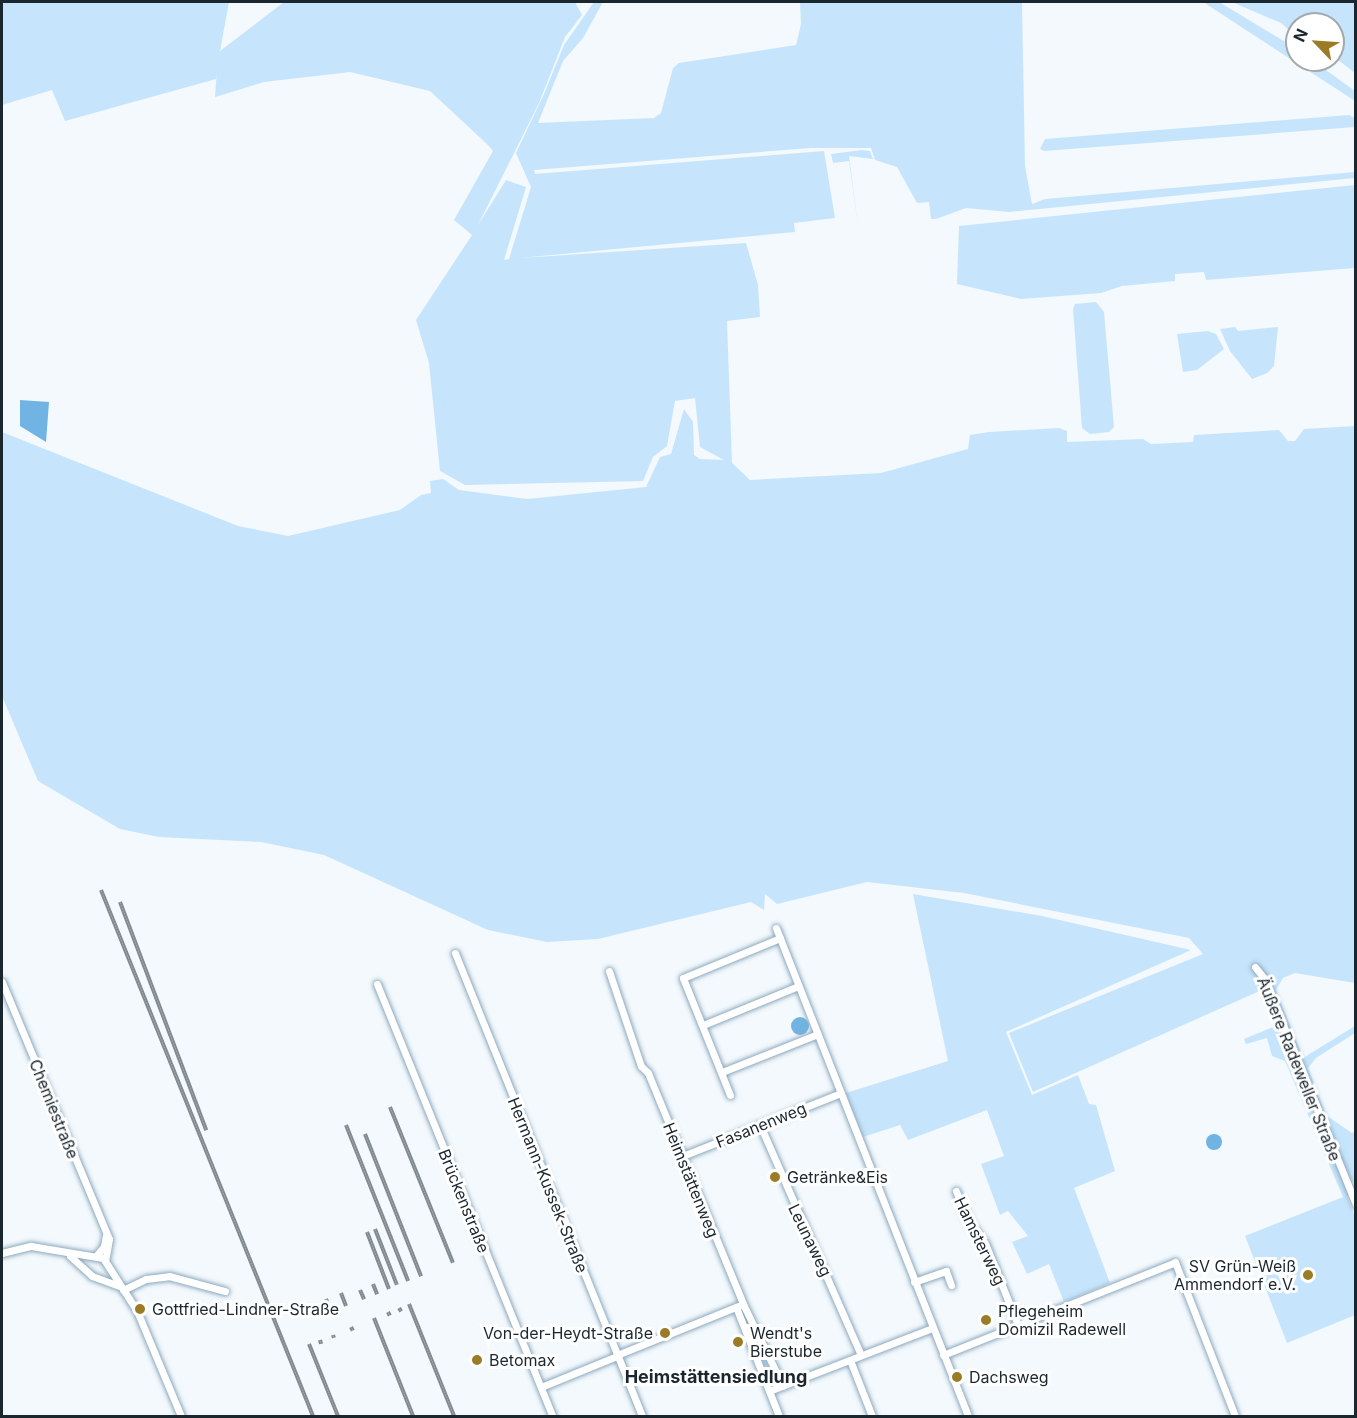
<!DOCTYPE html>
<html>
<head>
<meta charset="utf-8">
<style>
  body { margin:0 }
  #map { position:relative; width:1357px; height:1418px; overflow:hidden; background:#f3f9fd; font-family:Inter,sans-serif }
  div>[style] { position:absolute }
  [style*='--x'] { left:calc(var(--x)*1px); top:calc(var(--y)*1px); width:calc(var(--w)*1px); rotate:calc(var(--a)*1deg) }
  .green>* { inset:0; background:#c6e5fc }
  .water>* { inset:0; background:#71b3e2 }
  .round { border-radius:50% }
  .roads { filter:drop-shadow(0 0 2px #8da9be) drop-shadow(0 0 2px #8da9be) }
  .minor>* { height:7px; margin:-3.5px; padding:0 3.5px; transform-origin:3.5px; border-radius:3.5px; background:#fff }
  .rail>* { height:4px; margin-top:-2px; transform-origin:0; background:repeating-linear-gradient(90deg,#fff 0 4.5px,#818a90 0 9px); box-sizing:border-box; border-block:2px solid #818a90 }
  .dots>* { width:16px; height:16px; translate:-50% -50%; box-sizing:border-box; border:3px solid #fff; border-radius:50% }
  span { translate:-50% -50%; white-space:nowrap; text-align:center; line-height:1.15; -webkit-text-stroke:6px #fff; paint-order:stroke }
  .street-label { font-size:16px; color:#1b272f }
  .poi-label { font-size:16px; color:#1b272f }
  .left { translate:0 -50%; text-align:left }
  .right { translate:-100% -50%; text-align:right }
  .neighbourhood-label { font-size:18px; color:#1b272f; font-weight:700 }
  .frame { position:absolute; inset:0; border:3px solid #1b272f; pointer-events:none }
  .north { position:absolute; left:1285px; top:12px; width:60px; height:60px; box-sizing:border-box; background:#fff; border:2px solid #a4a9ac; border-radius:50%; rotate:295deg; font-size:16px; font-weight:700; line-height:24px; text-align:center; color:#1b272f }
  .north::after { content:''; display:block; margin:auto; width:21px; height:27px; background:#9c7b26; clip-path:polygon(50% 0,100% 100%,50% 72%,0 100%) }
</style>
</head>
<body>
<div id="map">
  <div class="green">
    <div style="clip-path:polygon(2px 2px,229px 2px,220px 51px,284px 2px,575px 2px,582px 15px,565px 37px,539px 103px,478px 225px,506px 180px,526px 187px,504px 260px,509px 259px,531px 187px,516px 153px,544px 94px,564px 45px,594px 2px,603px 2px,583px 38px,563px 61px,538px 123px,654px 118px,661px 113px,673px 68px,679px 63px,796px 45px,801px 24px,800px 2px,1022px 2px,1025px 166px,1032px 204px,1045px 199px,1355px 172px,1355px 178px,1009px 212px,966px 208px,936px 219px,931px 219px,929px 202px,917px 203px,897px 167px,875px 160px,871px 148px,810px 148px,534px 170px,535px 174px,824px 151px,835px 218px,794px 223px,795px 232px,520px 258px,746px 243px,758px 285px,760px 317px,727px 321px,732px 463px,750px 480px,881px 473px,968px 449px,970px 435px,989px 432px,1059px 428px,1067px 431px,1067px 442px,1143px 439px,1151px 444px,1193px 442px,1194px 435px,1279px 430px,1288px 441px,1295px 441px,1304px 429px,1355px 426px,1355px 983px,1295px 973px,1283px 978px,1276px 990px,1303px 1058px,1355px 1026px,1355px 1033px,1316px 1058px,1308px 1068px,1326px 1115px,1352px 1133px,1355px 1131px,1355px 1180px,1347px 1186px,1351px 1194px,1347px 1196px,1355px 1217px,1355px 1315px,1287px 1343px,1245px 1236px,1343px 1197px,1285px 1061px,1272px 1056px,1267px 1038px,1246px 1044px,1244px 1039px,1278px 1025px,1264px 989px,1033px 1092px,1009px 1033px,1203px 954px,1189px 938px,964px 893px,867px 882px,777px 904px,765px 894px,764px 910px,751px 902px,598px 939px,547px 942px,488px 930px,324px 855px,261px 842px,159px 837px,120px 829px,38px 781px,2px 696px,2px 432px,238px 526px,288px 536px,400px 510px,421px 495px,431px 493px,430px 481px,443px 479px,459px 490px,527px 499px,646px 487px,660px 457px,671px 454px,684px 409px,693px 422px,694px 455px,700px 459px,724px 460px,700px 447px,695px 398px,675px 401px,667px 446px,653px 457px,643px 481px,465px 485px,440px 471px,429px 363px,416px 320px,472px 235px,454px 220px,493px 151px,489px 146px,430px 91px,350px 72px,264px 82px,215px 97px,217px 69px,216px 79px,65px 121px,52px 90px,2px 105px)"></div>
    <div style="clip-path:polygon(1203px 2px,1219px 2px,1297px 49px,1297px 60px,1312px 60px,1355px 91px,1355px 101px)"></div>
    <div style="clip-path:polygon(1232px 2px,1355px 2px,1355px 73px,1333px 56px,1333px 24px,1297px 24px,1297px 37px,1281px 23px)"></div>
    <div style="clip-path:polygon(1349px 115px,1355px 118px,1355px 127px,1044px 151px,1040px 149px,1045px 139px)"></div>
    <div style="clip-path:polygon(862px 150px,870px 151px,873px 159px,849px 156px,858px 226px,849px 161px,833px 163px,831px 154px)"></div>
    <div style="clip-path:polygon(1355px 185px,1355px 268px,1206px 280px,1204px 272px,1175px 274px,1175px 281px,1122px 286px,1101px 293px,1021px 299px,957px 284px,959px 226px)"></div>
    <div style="clip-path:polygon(1096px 302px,1104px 312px,1114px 427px,1109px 432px,1090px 434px,1082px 428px,1073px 309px,1075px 304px)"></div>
    <div style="clip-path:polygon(1235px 327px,1238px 331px,1278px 327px,1274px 366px,1267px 373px,1252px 379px,1230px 351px,1220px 329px)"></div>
    <div style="clip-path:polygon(1208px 331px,1216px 334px,1224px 349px,1197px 370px,1183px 372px,1177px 334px)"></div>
    <div style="clip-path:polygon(913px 894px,1042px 916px,1191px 950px,1006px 1032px,1032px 1095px,1078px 1075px,1089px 1104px,1096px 1105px,1115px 1171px,1074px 1188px,1110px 1283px,1064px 1302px,1049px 1264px,1027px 1274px,1012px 1242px,1028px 1236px,1008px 1211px,1000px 1215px,981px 1164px,1004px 1156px,987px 1110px,908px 1140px,900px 1125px,863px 1137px,846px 1093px,948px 1061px)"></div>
    <div style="clip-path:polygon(741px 1312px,776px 1376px,774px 1383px,770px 1383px)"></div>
  </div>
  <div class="water">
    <div style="clip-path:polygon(20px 400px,49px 402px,46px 442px,20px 426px)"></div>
    <div class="round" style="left:791px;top:1017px;width:18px;height:18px"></div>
    <div class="round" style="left:1206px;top:1134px;width:16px;height:16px"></div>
  </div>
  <div class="roads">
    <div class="minor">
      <div style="--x:776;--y:928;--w:524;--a:68.52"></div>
      <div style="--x:455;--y:953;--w:499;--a:68"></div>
      <div style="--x:1255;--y:967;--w:14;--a:51"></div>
      <div style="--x:1264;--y:978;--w:245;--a:67.9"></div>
      <div style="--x:609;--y:971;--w:100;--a:71.4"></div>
      <div style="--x:641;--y:1066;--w:10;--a:45"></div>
      <div style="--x:648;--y:1073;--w:250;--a:67.6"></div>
      <div style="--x:743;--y:1304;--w:91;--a:64"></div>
      <div style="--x:2;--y:982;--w:278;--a:67.4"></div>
      <div style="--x:109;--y:1239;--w:22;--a:100"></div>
      <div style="--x:377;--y:984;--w:466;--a:67.9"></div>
      <div style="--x:703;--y:1025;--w:103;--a:-22.3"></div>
      <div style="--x:722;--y:1072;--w:103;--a:-21.6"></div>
      <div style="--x:730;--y:1095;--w:126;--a:-111.9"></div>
      <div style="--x:683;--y:978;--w:105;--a:-22.4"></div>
      <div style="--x:760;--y:1125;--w:251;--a:66.3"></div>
      <div style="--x:680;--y:1157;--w:173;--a:-21.7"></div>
      <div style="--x:956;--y:1191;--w:34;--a:67"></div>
      <div style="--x:969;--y:1222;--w:26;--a:53"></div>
      <div style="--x:985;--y:1243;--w:88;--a:68.1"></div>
      <div style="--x:2;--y:1253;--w:30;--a:-14"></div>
      <div style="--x:31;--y:1246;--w:73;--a:9.5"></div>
      <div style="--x:103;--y:1258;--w:63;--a:57.3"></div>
      <div style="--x:137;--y:1311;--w:114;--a:67.3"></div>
      <div style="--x:70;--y:1256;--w:30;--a:42"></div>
      <div style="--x:92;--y:1276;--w:29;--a:20"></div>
      <div style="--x:96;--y:1256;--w:13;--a:-51"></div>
      <div style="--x:104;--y:1246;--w:11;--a:-80"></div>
      <div style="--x:914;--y:1282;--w:34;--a:-19"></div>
      <div style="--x:946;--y:1271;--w:15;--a:70"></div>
      <div style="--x:123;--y:1290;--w:25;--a:-26"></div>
      <div style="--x:146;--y:1279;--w:23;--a:-7"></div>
      <div style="--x:169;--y:1276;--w:58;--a:15"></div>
      <div style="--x:736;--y:1307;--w:117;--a:68.5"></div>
      <div style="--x:617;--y:1355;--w:136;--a:-22"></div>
      <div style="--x:943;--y:1355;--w:250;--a:-21.8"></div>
      <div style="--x:1175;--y:1262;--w:165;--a:68.7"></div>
      <div style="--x:850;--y:1360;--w:60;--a:68.6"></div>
      <div style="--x:541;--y:1387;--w:82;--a:-22.2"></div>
      <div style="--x:769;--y:1391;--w:175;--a:-21.1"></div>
    </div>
  </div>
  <div class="rail">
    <div style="--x:101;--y:890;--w:567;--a:68.05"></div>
    <div style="--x:120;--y:902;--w:244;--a:69.3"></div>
    <div style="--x:390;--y:1107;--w:168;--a:68"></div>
    <div style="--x:346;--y:1125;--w:168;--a:68.3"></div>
    <div style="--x:365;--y:1134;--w:153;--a:68.5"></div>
    <div style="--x:375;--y:1229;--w:60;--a:68.6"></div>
    <div style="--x:367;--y:1232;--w:61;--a:68.9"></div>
    <div style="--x:373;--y:1284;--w:11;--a:68"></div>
    <div style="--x:360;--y:1290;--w:10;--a:66"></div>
    <div style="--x:341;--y:1293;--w:14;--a:69"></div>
    <div style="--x:326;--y:1299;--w:14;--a:69"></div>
    <div style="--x:409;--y:1304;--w:121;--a:68.1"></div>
    <div style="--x:399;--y:1308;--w:4;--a:56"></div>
    <div style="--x:388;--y:1312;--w:4;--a:63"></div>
    <div style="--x:374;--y:1318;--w:105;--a:68.3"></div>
    <div style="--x:351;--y:1327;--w:4;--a:63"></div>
    <div style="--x:333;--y:1335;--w:3;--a:72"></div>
    <div style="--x:320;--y:1340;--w:4;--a:76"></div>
    <div style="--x:309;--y:1344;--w:78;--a:68.1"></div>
  </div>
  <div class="dots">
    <div style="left:775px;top:1177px;background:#9c7b26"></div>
    <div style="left:1308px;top:1275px;background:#9c7b26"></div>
    <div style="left:140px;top:1309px;background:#9c7b26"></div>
    <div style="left:986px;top:1320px;background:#9c7b26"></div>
    <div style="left:665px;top:1333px;background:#9c7b26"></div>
    <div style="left:738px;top:1342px;background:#9c7b26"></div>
    <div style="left:477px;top:1360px;background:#9c7b26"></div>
    <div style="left:957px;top:1377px;background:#9c7b26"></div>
  </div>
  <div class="street-label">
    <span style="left:1299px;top:1069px;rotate:68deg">Äußere Radeweller Straße</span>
    <span style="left:54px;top:1109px;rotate:68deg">Chemiestraße</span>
    <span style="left:761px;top:1125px;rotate:-22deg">Fasanenweg</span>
    <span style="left:691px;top:1180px;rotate:68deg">Heimstättenweg</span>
    <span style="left:548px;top:1185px;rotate:68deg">Hermann-Kussek-Straße</span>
    <span style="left:464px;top:1201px;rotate:68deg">Brückenstraße</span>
    <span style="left:810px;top:1240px;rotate:64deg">Leunaweg</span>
    <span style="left:980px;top:1241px;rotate:64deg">Hamsterweg</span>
  </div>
  <div class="poi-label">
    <span class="left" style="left:787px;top:1177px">Getränke&amp;Eis</span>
    <span class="right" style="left:1296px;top:1275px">SV Grün-Weiß<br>Ammendorf e.V.</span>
    <span class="left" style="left:152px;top:1309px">Gottfried-Lindner-Straße</span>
    <span class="left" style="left:998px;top:1320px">Pflegeheim<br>Domizil Radewell</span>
    <span class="right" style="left:653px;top:1333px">Von-der-Heydt-Straße</span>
    <span class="left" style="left:750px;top:1342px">Wendt's<br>Bierstube</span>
    <span class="left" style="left:489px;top:1360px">Betomax</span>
    <span class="left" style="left:969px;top:1377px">Dachsweg</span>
  </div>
  <div class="neighbourhood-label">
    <span style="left:716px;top:1377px">Heimstättensiedlung</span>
  </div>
  <div class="frame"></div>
  <div class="north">N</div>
</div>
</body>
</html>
